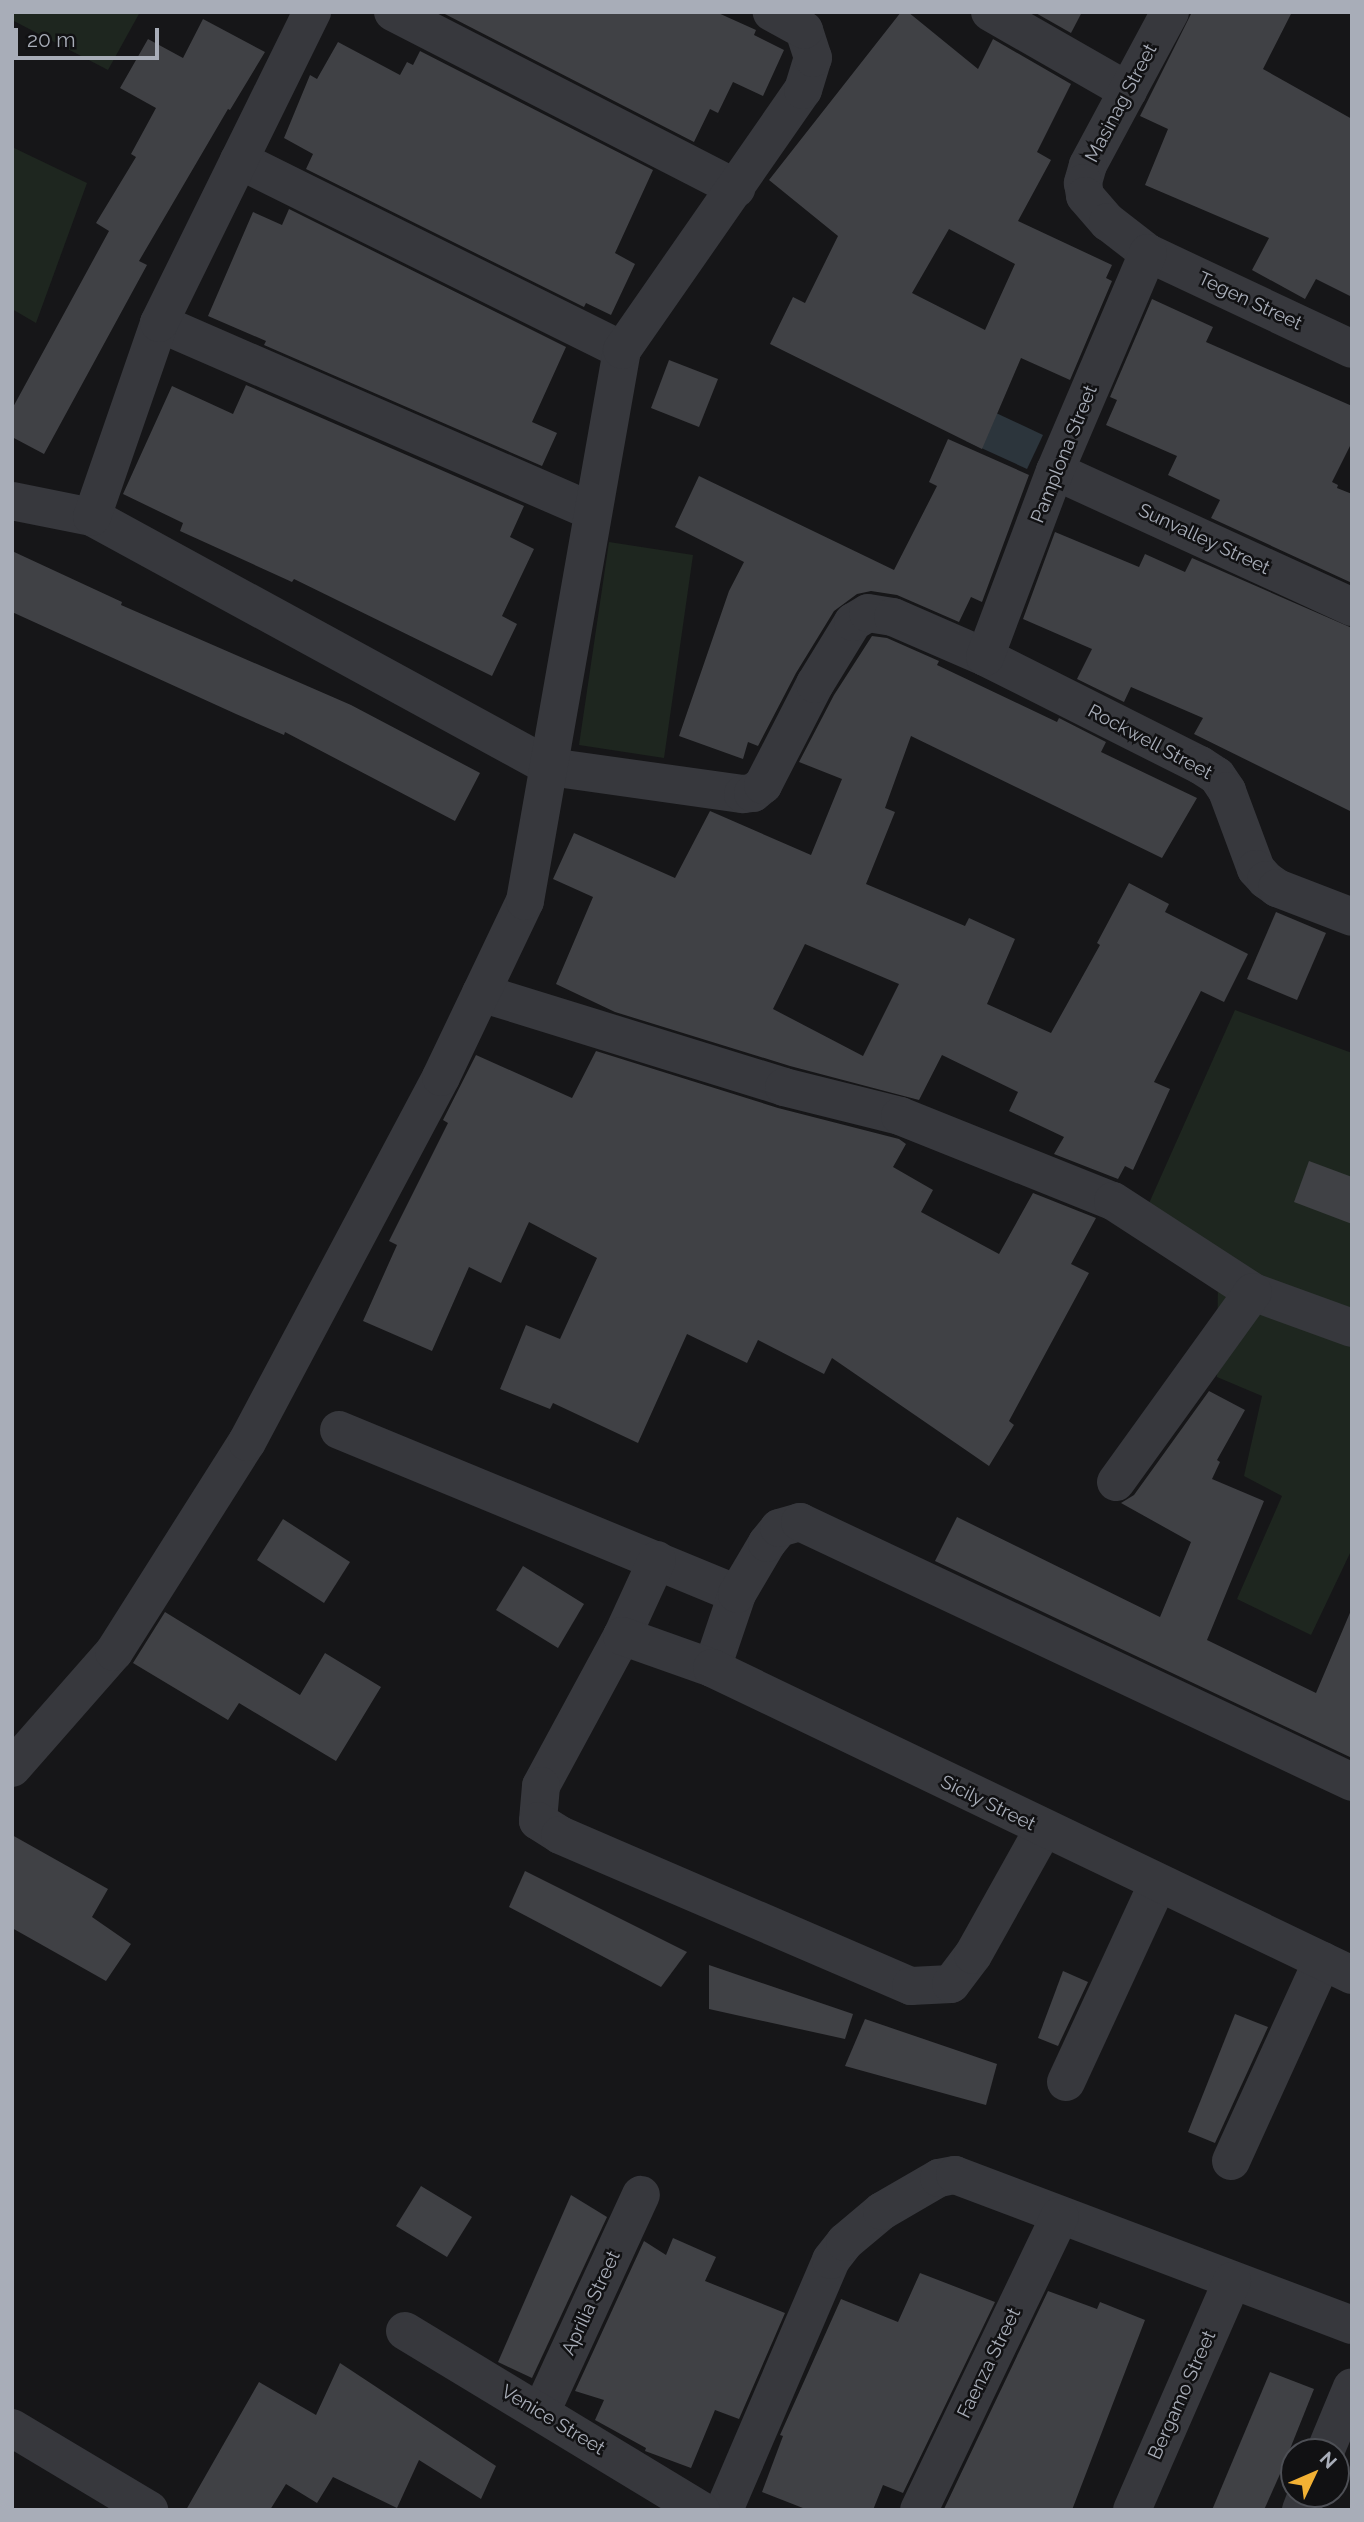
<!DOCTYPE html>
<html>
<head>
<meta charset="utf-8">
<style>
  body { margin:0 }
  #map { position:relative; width:1364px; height:2522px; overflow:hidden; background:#161618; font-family:Raleway,sans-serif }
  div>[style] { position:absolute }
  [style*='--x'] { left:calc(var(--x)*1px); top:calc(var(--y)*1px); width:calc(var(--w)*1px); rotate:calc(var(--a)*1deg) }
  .green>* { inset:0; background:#1e261f }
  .water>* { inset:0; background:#2c353c }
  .building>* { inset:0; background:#404145 }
  .minor>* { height:38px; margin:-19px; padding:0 19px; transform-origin:19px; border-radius:19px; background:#37383d }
  .tertiary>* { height:38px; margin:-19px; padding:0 19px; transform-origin:19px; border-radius:19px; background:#37383d }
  span { translate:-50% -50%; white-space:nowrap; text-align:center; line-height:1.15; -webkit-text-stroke:5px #111113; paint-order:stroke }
  .street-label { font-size:19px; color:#a8adb8 }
  .frame { position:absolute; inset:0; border:14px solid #a8adb8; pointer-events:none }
  .north { position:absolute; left:1280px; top:2438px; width:70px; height:70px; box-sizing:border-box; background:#111113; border:2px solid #4d4f55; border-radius:50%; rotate:46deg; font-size:19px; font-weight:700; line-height:28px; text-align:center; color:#a8adb8 }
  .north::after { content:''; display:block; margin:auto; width:24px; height:32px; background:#f2b134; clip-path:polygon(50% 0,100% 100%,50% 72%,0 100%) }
  .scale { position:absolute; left:14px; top:28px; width:145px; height:32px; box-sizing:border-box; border:4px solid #a8adb8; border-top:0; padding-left:9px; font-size:21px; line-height:24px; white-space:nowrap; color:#a8adb8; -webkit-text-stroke:5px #111113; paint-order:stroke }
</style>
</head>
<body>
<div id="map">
  <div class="green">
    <div style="clip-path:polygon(12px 12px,140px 12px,108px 70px,12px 20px)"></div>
    <div style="clip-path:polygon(12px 147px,87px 183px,36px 323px,12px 309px)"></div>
    <div style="clip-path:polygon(609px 542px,693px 555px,664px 758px,579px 745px)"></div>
    <div style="clip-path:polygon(1235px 1010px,1352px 1053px,1352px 1549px,1311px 1635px,1237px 1599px,1282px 1496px,1244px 1476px,1262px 1396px,1217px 1377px,1218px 1274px,1146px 1210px)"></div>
  </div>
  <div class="water">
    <div style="clip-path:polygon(981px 406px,1043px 435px,1027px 469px,966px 441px)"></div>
  </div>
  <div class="building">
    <div style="clip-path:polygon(441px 12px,716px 12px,756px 30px,754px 35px,784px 50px,763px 96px,733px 82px,718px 113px,710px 109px,694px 142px)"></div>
    <div style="clip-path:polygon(evenodd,901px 12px,908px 12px,978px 69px,993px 39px,1071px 84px,1037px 152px,1051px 160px,1018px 221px,1112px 265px,1106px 278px,1112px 281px,1070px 380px,1021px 358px,982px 449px,770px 344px,793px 297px,805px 303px,838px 236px,769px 180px,901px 12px,949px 229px,1015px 264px,985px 330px,912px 293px,949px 229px)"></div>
    <div style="clip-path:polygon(1034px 12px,1082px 12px,1071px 33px)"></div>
    <div style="clip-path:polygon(1192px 12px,1292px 12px,1263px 69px,1352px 119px,1352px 297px,1316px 279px,1305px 299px,1252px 270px,1269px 238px,1145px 185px,1168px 129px,1140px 116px)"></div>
    <div style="clip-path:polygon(203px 19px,265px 52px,230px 110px,228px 109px,139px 261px,147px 265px,44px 454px,12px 437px,12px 409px,109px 231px,96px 223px,136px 157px,131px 154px,156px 108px,120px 88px,148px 39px,183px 58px)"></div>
    <div style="clip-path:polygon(338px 42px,400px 75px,407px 62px,413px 65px,420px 51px,653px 170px,615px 253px,635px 264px,611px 315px,586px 303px,584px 307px,306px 169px,313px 154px,284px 138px,310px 75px,317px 79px)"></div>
    <div style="clip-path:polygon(289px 209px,566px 347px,532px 422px,557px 433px,542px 466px,264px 345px,266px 341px,208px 316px,253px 212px,282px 225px)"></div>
    <div style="clip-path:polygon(1152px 299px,1213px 327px,1206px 342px,1352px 406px,1352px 442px,1332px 482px,1338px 485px,1337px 488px,1352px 494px,1352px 583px,1211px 518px,1220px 500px,1168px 475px,1177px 456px,1106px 425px,1117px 400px,1110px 397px)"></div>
    <div style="clip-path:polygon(669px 360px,718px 379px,699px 427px,651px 408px)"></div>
    <div style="clip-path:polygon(246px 385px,524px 506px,510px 537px,534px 549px,502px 616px,517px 624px,492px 676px,294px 579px,292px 582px,180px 531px,183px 523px,123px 494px,172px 386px,233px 414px)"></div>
    <div style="clip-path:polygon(948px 439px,1029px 475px,982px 602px,971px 597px,959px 622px,897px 595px,871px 591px,857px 594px,834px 611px,796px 673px,758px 746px,748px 742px,743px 759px,679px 736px,729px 591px,744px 562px,675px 527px,699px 476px,894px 570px,937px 486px,929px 482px)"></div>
    <div style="clip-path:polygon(1055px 532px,1139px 567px,1145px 554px,1185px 572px,1192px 558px,1352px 628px,1352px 812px,1194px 734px,1203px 718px,1131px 687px,1124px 702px,1077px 679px,1092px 649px,1023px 619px)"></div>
    <div style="clip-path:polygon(12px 551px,122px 602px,121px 605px,351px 705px,480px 773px,455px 821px,285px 732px,284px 735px,236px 714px,12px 612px)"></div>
    <div style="clip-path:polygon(evenodd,872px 636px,887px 638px,939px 661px,937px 665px,1057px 722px,1059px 718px,1106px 742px,1101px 752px,1197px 798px,1162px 858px,911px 736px,885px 808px,895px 812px,866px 884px,965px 926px,969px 918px,1015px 939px,987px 1004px,1051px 1033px,1100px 945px,1097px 943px,1129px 883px,1169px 904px,1165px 912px,1248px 954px,1224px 1002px,1201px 991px,1154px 1082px,1170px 1089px,1133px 1170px,1125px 1166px,1118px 1179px,1054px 1154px,1064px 1137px,1009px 1111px,1018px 1092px,942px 1055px,919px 1100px,790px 1066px,615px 1012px,556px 984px,593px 897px,553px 879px,574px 833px,675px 878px,710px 811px,811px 855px,842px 779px,799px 762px,834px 695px,872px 636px,805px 944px,899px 984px,863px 1056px,773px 1009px,805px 944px)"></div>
    <div style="clip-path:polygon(1276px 912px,1326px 933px,1297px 1000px,1247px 979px)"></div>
    <div style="clip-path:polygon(596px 1051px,778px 1108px,899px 1139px,906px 1144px,893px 1167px,933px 1190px,921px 1212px,999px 1254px,1033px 1193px,1096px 1218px,1071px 1264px,1089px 1273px,1009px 1421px,1014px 1425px,989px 1466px,832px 1358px,824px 1374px,758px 1340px,747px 1363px,687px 1334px,638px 1443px,553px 1403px,550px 1409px,500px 1389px,526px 1325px,560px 1339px,597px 1258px,529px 1222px,501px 1283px,469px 1267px,432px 1351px,363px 1321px,397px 1245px,389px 1241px,448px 1123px,443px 1120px,476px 1055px,572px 1098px)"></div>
    <div style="clip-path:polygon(1309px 1161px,1352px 1177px,1352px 1224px,1294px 1202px)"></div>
    <div style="clip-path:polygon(1209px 1391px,1245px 1410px,1217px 1460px,1220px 1462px,1212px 1479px,1264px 1501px,1207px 1640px,1316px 1693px,1352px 1608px,1352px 1758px,935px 1561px,957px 1517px,1160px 1617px,1191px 1542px,1121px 1503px,1134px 1495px)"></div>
    <div style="clip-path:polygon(283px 1519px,350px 1562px,324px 1603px,257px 1560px)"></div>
    <div style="clip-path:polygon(523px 1566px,584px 1604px,558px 1648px,496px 1610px)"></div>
    <div style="clip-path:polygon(165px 1612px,300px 1695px,325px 1653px,381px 1687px,336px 1761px,239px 1703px,228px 1720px,133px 1663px)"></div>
    <div style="clip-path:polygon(12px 1835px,108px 1889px,92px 1917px,131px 1944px,106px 1981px,12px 1928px)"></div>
    <div style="clip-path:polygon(525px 1871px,687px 1952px,661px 1987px,509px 1907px)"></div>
    <div style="clip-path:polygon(709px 1965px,853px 2014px,845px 2039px,709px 2009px)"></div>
    <div style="clip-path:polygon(1063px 1971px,1088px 1982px,1058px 2046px,1038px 2038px)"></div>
    <div style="clip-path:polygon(1235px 2014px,1268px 2027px,1215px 2143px,1188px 2132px)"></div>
    <div style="clip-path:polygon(865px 2019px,997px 2064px,986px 2105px,845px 2066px)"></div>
    <div style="clip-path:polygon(421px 2186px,472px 2217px,447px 2257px,396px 2226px)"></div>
    <div style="clip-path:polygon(571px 2195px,607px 2217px,532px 2378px,498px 2362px)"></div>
    <div style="clip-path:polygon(673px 2238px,716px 2257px,705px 2281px,785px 2313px,739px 2419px,715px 2410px,691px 2468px,645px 2451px,646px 2448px,595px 2420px,604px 2400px,575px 2391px,644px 2241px,666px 2255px)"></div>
    <div style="clip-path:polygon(920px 2273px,995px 2302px,903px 2493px,883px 2485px,873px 2510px,808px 2510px,762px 2492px,783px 2436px,780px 2435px,841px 2299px,898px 2322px)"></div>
    <div style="clip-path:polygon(1048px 2291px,1097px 2309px,1100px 2302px,1145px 2320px,1072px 2510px,944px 2509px)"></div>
    <div style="clip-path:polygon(340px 2363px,496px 2466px,481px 2499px,419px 2460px,397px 2508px,333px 2477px,317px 2503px,286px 2484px,270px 2510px,186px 2510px,259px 2382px,316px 2415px)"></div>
    <div style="clip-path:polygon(1270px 2372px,1314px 2389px,1280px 2474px,1264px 2510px,1212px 2510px)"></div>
  </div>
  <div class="minor">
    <div style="--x:393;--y:12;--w:386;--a:27.2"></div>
    <div style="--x:990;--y:12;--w:159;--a:29.8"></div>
    <div style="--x:1170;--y:12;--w:174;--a:118.2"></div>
    <div style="--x:1088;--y:165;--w:19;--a:106"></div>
    <div style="--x:1083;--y:183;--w:13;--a:81"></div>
    <div style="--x:1085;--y:196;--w:35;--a:49"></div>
    <div style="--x:1108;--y:222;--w:51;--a:37.8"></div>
    <div style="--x:1148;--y:253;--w:225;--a:25.2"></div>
    <div style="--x:239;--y:160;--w:428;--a:26.4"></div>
    <div style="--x:159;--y:323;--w:473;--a:23.5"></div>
    <div style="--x:1055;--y:471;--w:327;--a:24.6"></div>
    <div style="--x:12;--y:501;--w:82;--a:11.3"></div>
    <div style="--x:92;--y:517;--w:522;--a:28.63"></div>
    <div style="--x:550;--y:767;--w:195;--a:8"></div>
    <div style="--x:743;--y:794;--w:10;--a:-6"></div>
    <div style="--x:753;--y:793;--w:13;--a:-39"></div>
    <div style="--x:763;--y:785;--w:114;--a:-62.8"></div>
    <div style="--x:815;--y:684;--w:73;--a:-58.5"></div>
    <div style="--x:853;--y:622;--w:17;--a:-31"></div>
    <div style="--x:868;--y:613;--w:25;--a:9"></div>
    <div style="--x:893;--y:617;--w:100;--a:23.5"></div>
    <div style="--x:985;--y:657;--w:241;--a:26.7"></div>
    <div style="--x:1200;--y:765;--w:20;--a:33"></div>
    <div style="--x:1217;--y:776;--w:18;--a:56"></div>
    <div style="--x:1227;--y:791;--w:83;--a:69.6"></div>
    <div style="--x:1256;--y:869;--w:15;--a:48"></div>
    <div style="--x:1266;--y:880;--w:14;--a:36"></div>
    <div style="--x:1277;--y:888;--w:80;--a:21.1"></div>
    <div style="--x:92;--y:517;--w:205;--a:-70.9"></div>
    <div style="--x:159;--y:323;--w:347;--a:-63.8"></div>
    <div style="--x:985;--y:657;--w:199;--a:-69.4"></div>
    <div style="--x:1055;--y:471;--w:237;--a:-66.9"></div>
    <div style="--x:481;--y:993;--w:317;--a:17.2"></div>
    <div style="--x:784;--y:1087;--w:120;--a:14"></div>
    <div style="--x:900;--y:1116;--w:229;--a:21.8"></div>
    <div style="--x:1113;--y:1201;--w:167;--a:33"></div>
    <div style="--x:1253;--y:1292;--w:105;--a:20"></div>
    <div style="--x:339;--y:1430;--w:430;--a:22.4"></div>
    <div style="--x:1116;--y:1482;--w:234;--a:-54.2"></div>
    <div style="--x:657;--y:1560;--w:84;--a:114.7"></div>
    <div style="--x:622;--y:1636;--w:170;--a:118.4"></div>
    <div style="--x:541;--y:1786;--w:35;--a:95"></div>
    <div style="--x:538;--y:1821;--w:26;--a:32"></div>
    <div style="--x:560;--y:1835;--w:382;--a:23.3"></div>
    <div style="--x:911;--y:1986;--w:40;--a:-2.9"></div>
    <div style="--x:951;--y:1984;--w:36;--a:-53"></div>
    <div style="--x:973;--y:1955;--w:143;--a:-60.8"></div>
    <div style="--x:712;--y:1668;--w:78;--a:-71.3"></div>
    <div style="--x:737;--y:1594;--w:59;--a:-59.5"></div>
    <div style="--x:767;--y:1543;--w:19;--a:-51"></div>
    <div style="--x:779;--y:1528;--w:22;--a:-16"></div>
    <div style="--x:800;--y:1522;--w:610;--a:25.22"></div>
    <div style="--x:12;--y:1768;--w:154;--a:-48.7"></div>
    <div style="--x:114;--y:1652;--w:249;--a:-57.7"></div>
    <div style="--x:247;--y:1442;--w:413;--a:-62"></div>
    <div style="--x:441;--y:1077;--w:195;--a:-64.5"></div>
    <div style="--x:525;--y:901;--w:559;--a:-80.02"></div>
    <div style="--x:622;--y:350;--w:317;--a:-55.2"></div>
    <div style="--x:803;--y:90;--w:34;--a:-73"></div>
    <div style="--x:813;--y:58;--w:29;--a:-108"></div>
    <div style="--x:804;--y:30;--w:37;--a:-151"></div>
    <div style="--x:1066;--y:2082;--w:219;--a:-65.2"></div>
    <div style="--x:1231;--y:2161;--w:220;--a:-65.5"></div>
    <div style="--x:541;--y:2412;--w:239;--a:-65.3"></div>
    <div style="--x:12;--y:2428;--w:160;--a:30.9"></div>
    <div style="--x:1325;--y:2452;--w:70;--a:-67.4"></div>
    <div style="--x:724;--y:2510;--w:272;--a:-66.8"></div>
    <div style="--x:831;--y:2260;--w:23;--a:-52"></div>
    <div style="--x:845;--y:2242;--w:48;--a:-40"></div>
    <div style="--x:882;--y:2211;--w:66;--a:-30.1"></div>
    <div style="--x:939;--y:2178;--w:16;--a:-11"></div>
    <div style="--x:955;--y:2175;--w:424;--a:20.7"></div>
    <div style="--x:919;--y:2510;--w:326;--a:-64.4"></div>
    <div style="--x:1132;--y:2510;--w:250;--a:-66.4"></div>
    <div style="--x:1301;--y:2510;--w:17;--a:-69"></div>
  </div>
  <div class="tertiary">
    <div style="--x:622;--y:1636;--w:96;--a:19.6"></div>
    <div style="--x:712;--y:1668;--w:710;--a:25.63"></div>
    <div style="--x:405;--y:2331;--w:346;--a:31.2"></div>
  </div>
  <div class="street-label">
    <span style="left:1121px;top:103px;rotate:-62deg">Masinag Street</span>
    <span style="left:1250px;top:301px;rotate:25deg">Tegen Street</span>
    <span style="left:1064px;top:454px;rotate:-68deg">Pamplona Street</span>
    <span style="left:1204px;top:539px;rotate:25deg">Sunvalley Street</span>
    <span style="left:1150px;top:742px;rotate:28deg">Rockwell Street</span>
    <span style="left:988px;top:1803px;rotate:26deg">Sicily Street</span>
    <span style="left:591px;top:2303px;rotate:-65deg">Aprilia Street</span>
    <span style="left:989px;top:2363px;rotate:-64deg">Faenza Street</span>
    <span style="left:1182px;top:2395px;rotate:-66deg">Bergamo Street</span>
    <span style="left:553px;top:2420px;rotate:31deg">Venice Street</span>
  </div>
  <div class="frame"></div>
  <div class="north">N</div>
  <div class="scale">20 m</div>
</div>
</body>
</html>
